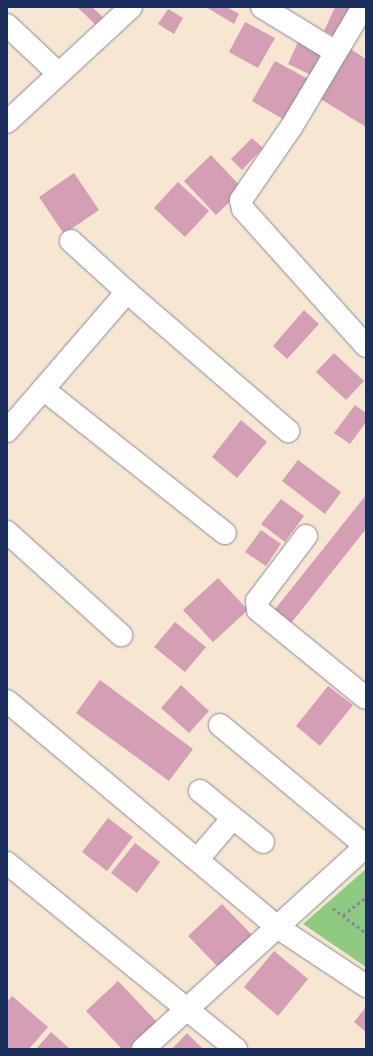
<!DOCTYPE html>
<html>
<head>
<meta charset="utf-8">
<style>
  body { margin:0 }
  #map { position:relative; width:373px; height:1056px; overflow:hidden; background:#f7e6d1; font-family:"Sorts Mill Goudy",serif }
  div>[style] { position:absolute }
  [style*='--x'] { left:calc(var(--x)*1px); top:calc(var(--y)*1px); width:calc(var(--w)*1px); rotate:calc(var(--a)*1deg) }
  .green>* { inset:0; background:#8ecb80 }
  .building>* { inset:0; background:#d49fb5 }
  .path>* { height:2.5px; margin-top:-1.25px; transform-origin:0; background:repeating-linear-gradient(90deg,#898a98 0 3px,transparent 0 6px) }
  .roads { filter:drop-shadow(0 0 1px #898a98) drop-shadow(0 0 1px #898a98) }
  .minor>* { height:22px; margin:-11px; padding:0 11px; transform-origin:11px; border-radius:11px; background:#fff }
  span { translate:-50% -50%; white-space:nowrap; text-align:center; line-height:1.15; -webkit-text-stroke:3px #fdfcf7; paint-order:stroke }
  .frame { position:absolute; inset:0; border:8px solid #1b2f5e; pointer-events:none }
</style>
</head>
<body>
<div id="map">
  <div class="green">
    <div style="clip-path:polygon(366px 869px,366px 967px,303px 924px)"></div>
  </div>
  <div class="building">
    <div style="clip-path:polygon(77px 7px,92px 7px,103px 17px,96px 25px)"></div>
    <div style="clip-path:polygon(206px 7px,227px 7px,239px 14px,234px 24px)"></div>
    <div style="clip-path:polygon(335px 7px,353px 7px,339px 38px,324px 31px)"></div>
    <div style="clip-path:polygon(168px 9px,183px 18px,174px 34px,158px 24px)"></div>
    <div style="clip-path:polygon(245px 22px,275px 38px,258px 68px,229px 52px)"></div>
    <div style="clip-path:polygon(298px 42px,321px 53px,311px 75px,288px 64px)"></div>
    <div style="clip-path:polygon(349px 48px,366px 59px,366px 127px,319px 98px)"></div>
    <div style="clip-path:polygon(275px 61px,312px 81px,288px 122px,252px 101px)"></div>
    <div style="clip-path:polygon(252px 138px,263px 148px,242px 170px,231px 159px)"></div>
    <div style="clip-path:polygon(211px 155px,243px 189px,216px 215px,184px 181px)"></div>
    <div style="clip-path:polygon(74px 173px,99px 210px,64px 234px,39px 197px)"></div>
    <div style="clip-path:polygon(178px 182px,209px 211px,185px 237px,154px 208px)"></div>
    <div style="clip-path:polygon(304px 310px,319px 324px,287px 359px,273px 346px)"></div>
    <div style="clip-path:polygon(334px 353px,364px 381px,346px 400px,316px 372px)"></div>
    <div style="clip-path:polygon(355px 405px,366px 413px,366px 422px,350px 444px,334px 433px)"></div>
    <div style="clip-path:polygon(241px 420px,267px 442px,237px 478px,212px 457px)"></div>
    <div style="clip-path:polygon(298px 460px,341px 492px,325px 514px,282px 481px)"></div>
    <div style="clip-path:polygon(366px 495px,366px 529px,288px 627px,272px 613px)"></div>
    <div style="clip-path:polygon(281px 499px,304px 516px,285px 542px,261px 524px)"></div>
    <div style="clip-path:polygon(261px 530px,281px 544px,266px 566px,245px 552px)"></div>
    <div style="clip-path:polygon(218px 578px,248px 610px,213px 642px,183px 610px)"></div>
    <div style="clip-path:polygon(175px 622px,206px 647px,185px 672px,154px 647px)"></div>
    <div style="clip-path:polygon(100px 680px,193px 749px,169px 781px,76px 713px)"></div>
    <div style="clip-path:polygon(181px 685px,209px 711px,189px 733px,161px 708px)"></div>
    <div style="clip-path:polygon(328px 686px,353px 705px,320px 746px,296px 726px)"></div>
    <div style="clip-path:polygon(108px 818px,133px 837px,107px 871px,82px 852px)"></div>
    <div style="clip-path:polygon(135px 843px,160px 862px,137px 893px,111px 873px)"></div>
    <div style="clip-path:polygon(222px 904px,252px 935px,218px 967px,188px 936px)"></div>
    <div style="clip-path:polygon(274px 951px,308px 979px,278px 1016px,244px 987px)"></div>
    <div style="clip-path:polygon(118px 981px,157px 1022px,129px 1049px,122px 1049px,86px 1011px)"></div>
    <div style="clip-path:polygon(12px 996px,48px 1027px,29px 1049px,7px 1049px,7px 1002px)"></div>
    <div style="clip-path:polygon(366px 1007px,366px 1032px,354px 1022px)"></div>
    <div style="clip-path:polygon(51px 1032px,70px 1049px,36px 1049px)"></div>
    <div style="clip-path:polygon(187px 1033px,203px 1049px,172px 1049px)"></div>
  </div>
  <div class="path">
    <div style="--x:333;--y:908;--w:41;--a:37.1"></div>
    <div style="--x:343;--y:915;--w:29;--a:-38"></div>
  </div>
  <div class="roads">
    <div class="minor">
      <div style="--x:262;--y:7;--w:84;--a:31.4"></div>
      <div style="--x:363;--y:7;--w:139;--a:120.8"></div>
      <div style="--x:292;--y:126;--w:90;--a:124.6"></div>
      <div style="--x:241;--y:200;--w:9;--a:77"></div>
      <div style="--x:243;--y:209;--w:184;--a:48.1"></div>
      <div style="--x:7;--y:25;--w:70;--a:43.3"></div>
      <div style="--x:7;--y:122;--w:169;--a:-42.8"></div>
      <div style="--x:71;--y:241;--w:76;--a:42.3"></div>
      <div style="--x:43;--y:389;--w:232;--a:38.4"></div>
      <div style="--x:7;--y:431;--w:184;--a:-49.2"></div>
      <div style="--x:127;--y:292;--w:213;--a:40.8"></div>
      <div style="--x:7;--y:532;--w:154;--a:42.1"></div>
      <div style="--x:306;--y:536;--w:81;--a:127"></div>
      <div style="--x:257;--y:601;--w:9;--a:84"></div>
      <div style="--x:258;--y:610;--w:139;--a:39.2"></div>
      <div style="--x:7;--y:701;--w:352;--a:39.9"></div>
      <div style="--x:277;--y:927;--w:107;--a:33.5"></div>
      <div style="--x:220;--y:725;--w:190;--a:39.7"></div>
      <div style="--x:200;--y:791;--w:81;--a:39"></div>
      <div style="--x:197;--y:860;--w:54;--a:-49.5"></div>
      <div style="--x:7;--y:863;--w:295;--a:39.1"></div>
      <div style="--x:143;--y:1049;--w:302;--a:-42.3"></div>
    </div>
  </div>
  <div class="frame"></div>
</div>
</body>
</html>
